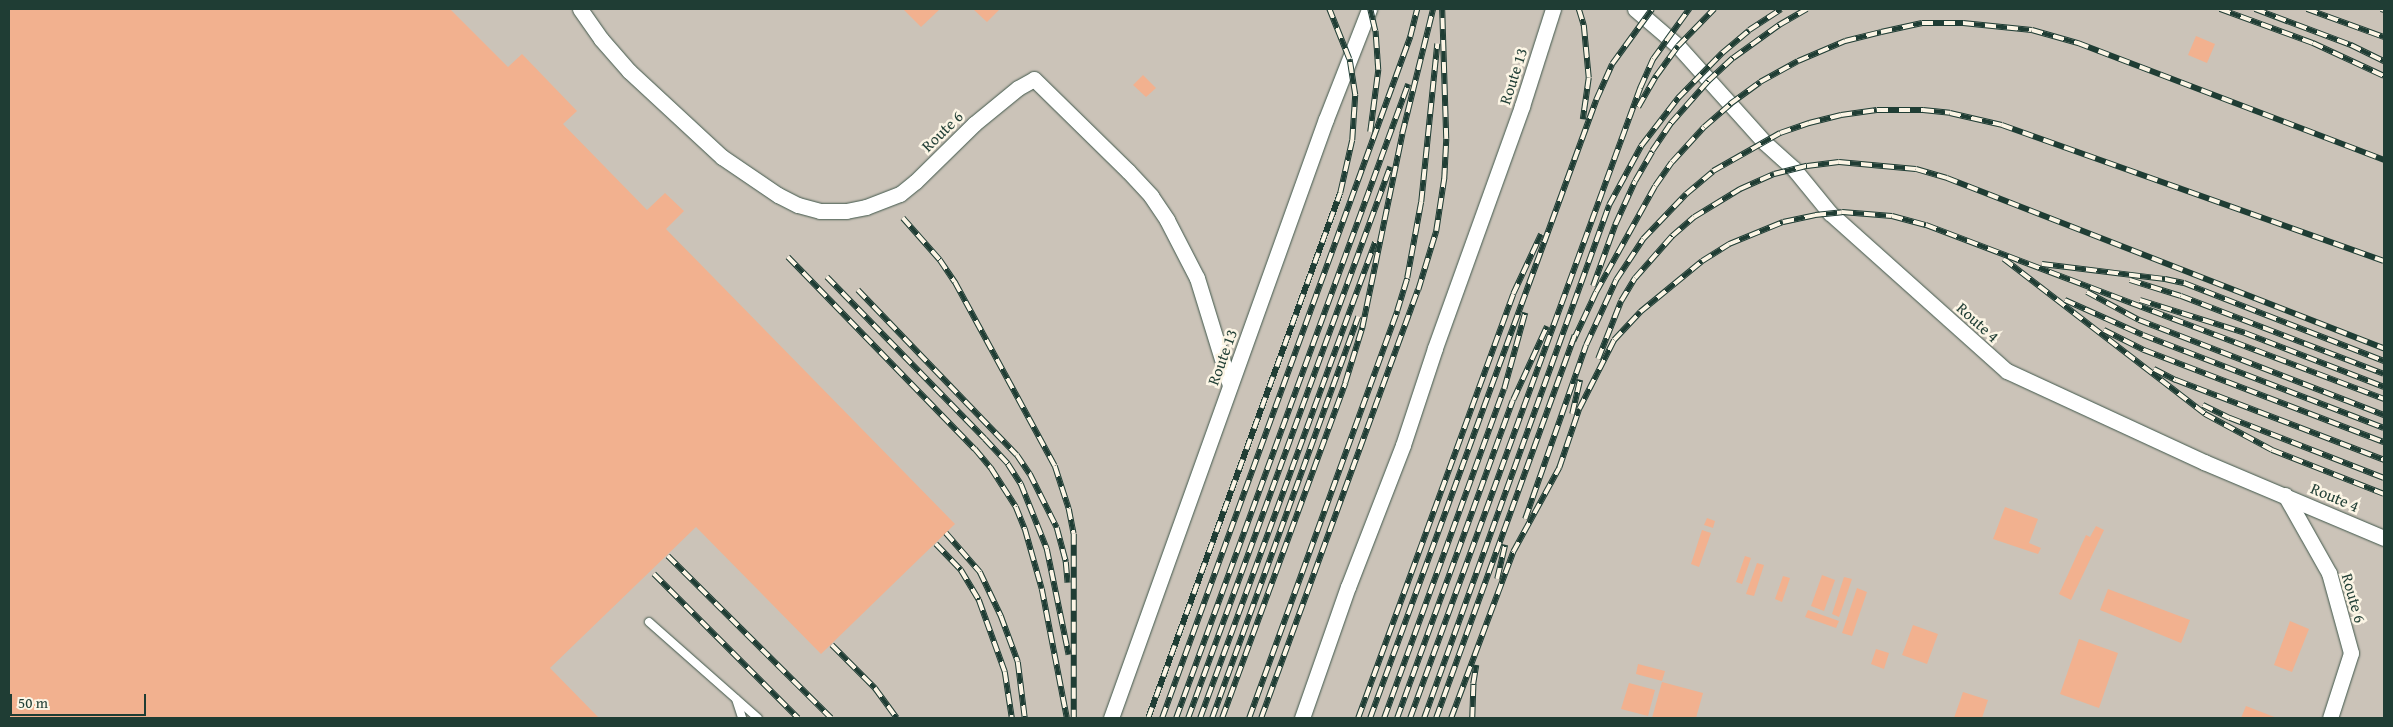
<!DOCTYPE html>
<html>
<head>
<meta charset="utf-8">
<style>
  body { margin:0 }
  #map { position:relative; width:2393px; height:727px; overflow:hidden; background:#f4e3c7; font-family:"Gentium Book Plus",serif }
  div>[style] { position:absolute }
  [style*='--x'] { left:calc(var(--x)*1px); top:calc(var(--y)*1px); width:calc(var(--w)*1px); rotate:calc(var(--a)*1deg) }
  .industrial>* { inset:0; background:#cbc3b8 }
  .building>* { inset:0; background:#f2b18f }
  .roads { filter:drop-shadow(0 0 1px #3f564a) drop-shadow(0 0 1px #3f564a) }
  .lane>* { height:8px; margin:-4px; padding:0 4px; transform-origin:4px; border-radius:4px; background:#fff }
  .street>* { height:15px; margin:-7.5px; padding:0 7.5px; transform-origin:7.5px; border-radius:7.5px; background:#fff }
  .rail>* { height:5.5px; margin-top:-2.75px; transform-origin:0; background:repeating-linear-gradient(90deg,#fcf5e5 0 11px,#1f3d34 0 22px); box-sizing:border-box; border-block:1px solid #1f3d34 }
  span { translate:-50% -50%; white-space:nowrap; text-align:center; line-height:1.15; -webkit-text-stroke:5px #fcf5e5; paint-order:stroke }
  .street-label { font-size:16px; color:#1f3d34 }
  .frame { position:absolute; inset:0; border:10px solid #1f3d34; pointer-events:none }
  .scale { position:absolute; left:10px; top:694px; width:136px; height:22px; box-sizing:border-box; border:2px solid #1f3d34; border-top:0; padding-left:6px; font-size:15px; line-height:18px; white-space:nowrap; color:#1f3d34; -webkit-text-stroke:4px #fcf5e5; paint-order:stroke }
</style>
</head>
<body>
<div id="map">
  <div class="industrial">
    <div style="clip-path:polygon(9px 9px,2384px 9px,2384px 718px,9px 718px)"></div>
  </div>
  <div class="building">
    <div style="clip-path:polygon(9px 9px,450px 9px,508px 67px,522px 54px,577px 111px,563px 124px,647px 210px,665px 193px,684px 211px,666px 229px,955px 524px,821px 654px,696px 527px,550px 668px,599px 718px,9px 718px)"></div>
    <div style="clip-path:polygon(903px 9px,940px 9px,921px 27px)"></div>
    <div style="clip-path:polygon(973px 9px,1000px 9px,987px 22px)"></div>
    <div style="clip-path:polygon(2196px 36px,2215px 44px,2207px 63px,2188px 55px)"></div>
    <div style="clip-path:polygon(1143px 75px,1156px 88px,1146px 97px,1133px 85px)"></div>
    <div style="clip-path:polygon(2005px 507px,2038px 519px,2029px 543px,2041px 548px,2038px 554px,1993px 539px)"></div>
    <div style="clip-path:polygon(1707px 518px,1715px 521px,1713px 528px,1704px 525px)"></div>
    <div style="clip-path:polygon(2096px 526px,2104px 530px,2071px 600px,2059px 594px,2086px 535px,2090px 537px)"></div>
    <div style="clip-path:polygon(1702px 530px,1711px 533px,1699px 567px,1691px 564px)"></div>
    <div style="clip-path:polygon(1745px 556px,1751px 558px,1742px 584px,1736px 582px)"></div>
    <div style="clip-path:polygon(1757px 563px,1764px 565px,1754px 596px,1746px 594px)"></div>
    <div style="clip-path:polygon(1822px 575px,1835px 580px,1824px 611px,1811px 606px)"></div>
    <div style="clip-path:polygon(1783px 576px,1790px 578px,1782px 602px,1775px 599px)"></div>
    <div style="clip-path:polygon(1844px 577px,1852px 579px,1839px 617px,1832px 614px)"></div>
    <div style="clip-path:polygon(1857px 588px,1867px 592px,1852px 636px,1842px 633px)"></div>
    <div style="clip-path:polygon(2108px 589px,2190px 620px,2181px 643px,2100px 610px)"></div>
    <div style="clip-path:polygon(1808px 610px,1839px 621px,1836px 628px,1805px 617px)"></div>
    <div style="clip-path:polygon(2290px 621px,2309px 629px,2292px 672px,2274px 665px)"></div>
    <div style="clip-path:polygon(1913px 625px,1938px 634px,1927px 664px,1902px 655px)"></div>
    <div style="clip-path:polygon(2079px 639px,2118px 653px,2099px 708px,2060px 694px)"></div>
    <div style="clip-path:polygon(1876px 649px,1889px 653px,1884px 669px,1871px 664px)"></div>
    <div style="clip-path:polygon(1638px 664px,1665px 671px,1662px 681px,1636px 674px)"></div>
    <div style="clip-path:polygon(1662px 682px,1703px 693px,1696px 718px,1652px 718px)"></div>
    <div style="clip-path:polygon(1629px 683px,1655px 690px,1648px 716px,1621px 709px)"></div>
    <div style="clip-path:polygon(1963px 692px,1988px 700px,1982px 718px,1954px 718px)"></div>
    <div style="clip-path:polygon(2246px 706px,2277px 718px,2241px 718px)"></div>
  </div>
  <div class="roads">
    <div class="lane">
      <div style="--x:649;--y:622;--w:145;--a:41.4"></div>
      <div style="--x:736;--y:699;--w:20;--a:72"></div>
    </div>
    <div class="street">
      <div style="--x:580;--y:9;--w:37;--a:55"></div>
      <div style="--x:601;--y:39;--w:43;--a:48.8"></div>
      <div style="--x:629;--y:71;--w:127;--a:42.8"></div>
      <div style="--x:722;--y:157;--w:68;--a:34.2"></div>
      <div style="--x:778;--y:195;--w:22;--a:27"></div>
      <div style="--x:798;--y:205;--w:23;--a:15"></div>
      <div style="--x:820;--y:211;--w:26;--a:0"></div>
      <div style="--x:846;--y:211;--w:20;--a:-11"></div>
      <div style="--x:866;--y:207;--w:36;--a:-21"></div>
      <div style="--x:900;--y:194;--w:19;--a:-39"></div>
      <div style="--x:915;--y:182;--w:83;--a:-44.5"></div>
      <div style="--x:974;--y:124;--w:57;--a:-39.3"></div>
      <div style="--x:1018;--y:88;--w:18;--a:-29"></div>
      <div style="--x:1034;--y:79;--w:132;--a:44.4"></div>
      <div style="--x:1128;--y:171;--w:34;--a:47"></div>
      <div style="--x:1151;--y:196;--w:29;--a:56"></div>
      <div style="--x:1167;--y:220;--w:65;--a:62.7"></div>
      <div style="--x:1197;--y:278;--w:112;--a:72.9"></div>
      <div style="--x:1635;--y:9;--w:57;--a:40.7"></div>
      <div style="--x:1678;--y:46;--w:129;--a:48.1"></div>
      <div style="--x:1764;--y:142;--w:40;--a:42"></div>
      <div style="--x:1794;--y:169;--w:57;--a:50.7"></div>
      <div style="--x:1830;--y:213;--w:237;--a:41.8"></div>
      <div style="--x:2007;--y:371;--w:217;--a:24.8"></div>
      <div style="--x:2204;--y:462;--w:195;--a:22.9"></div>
      <div style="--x:2285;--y:495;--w:90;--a:60.6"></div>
      <div style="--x:2329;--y:573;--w:83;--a:74.6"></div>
      <div style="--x:2351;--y:653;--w:68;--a:107.9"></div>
      <div style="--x:1111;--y:718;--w:636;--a:-70.26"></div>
      <div style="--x:1326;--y:119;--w:118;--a:-68.6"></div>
      <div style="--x:1302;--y:718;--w:139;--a:-70.7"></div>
      <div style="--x:1348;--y:587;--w:152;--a:-68.8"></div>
      <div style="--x:1403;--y:445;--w:102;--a:-71.7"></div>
      <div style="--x:1435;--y:348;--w:257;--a:-70.2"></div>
      <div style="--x:1522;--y:106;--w:102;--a:-72.3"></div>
    </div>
  </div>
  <div class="rail">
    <div style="--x:1579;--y:9;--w:17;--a:73"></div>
    <div style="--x:1584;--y:25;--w:53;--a:84.6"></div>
    <div style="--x:1589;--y:78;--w:42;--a:98.1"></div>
    <div style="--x:2220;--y:9;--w:99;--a:20.1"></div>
    <div style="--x:2313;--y:43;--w:78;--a:24.9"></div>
    <div style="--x:2255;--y:9;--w:103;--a:20.6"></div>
    <div style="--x:2351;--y:45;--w:37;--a:26"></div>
    <div style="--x:2307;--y:9;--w:82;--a:20"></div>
    <div style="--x:2381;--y:9;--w:3;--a:18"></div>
    <div style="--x:1638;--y:107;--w:36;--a:-60"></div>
    <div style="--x:1656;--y:76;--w:37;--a:-54"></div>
    <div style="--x:1678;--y:46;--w:52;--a:-45.8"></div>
    <div style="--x:1370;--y:132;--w:63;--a:-82.6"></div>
    <div style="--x:1378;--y:70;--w:39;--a:-94"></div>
    <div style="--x:1375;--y:31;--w:23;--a:-103"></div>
    <div style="--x:903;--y:218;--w:56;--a:48.6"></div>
    <div style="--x:940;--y:260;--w:27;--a:56"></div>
    <div style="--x:955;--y:282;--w:209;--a:61.5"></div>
    <div style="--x:1055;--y:466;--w:45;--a:72"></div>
    <div style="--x:1069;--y:509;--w:25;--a:79"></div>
    <div style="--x:1074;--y:534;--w:184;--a:90"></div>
    <div style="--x:788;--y:257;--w:268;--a:45.8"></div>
    <div style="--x:975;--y:449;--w:25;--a:50"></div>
    <div style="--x:991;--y:468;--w:46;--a:57.3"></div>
    <div style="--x:1016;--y:507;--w:24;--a:68"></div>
    <div style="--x:1025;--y:529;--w:62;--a:74.2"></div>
    <div style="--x:1042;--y:589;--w:131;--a:79"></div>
    <div style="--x:2004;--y:259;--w:254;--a:37.6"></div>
    <div style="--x:2205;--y:414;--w:76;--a:28.2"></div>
    <div style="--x:2272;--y:450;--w:120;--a:21.4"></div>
    <div style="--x:2042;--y:264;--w:124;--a:7"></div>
    <div style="--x:2165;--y:279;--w:19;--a:12"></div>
    <div style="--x:2184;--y:283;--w:215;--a:21.3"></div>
    <div style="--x:827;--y:277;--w:226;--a:45.7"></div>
    <div style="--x:985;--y:439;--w:34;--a:47"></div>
    <div style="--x:1008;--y:464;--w:24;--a:57"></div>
    <div style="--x:1021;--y:484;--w:70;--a:68.2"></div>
    <div style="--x:1047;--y:549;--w:108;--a:78.3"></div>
    <div style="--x:2130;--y:280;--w:53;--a:17.4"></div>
    <div style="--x:2181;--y:296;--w:217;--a:21"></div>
    <div style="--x:1593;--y:286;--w:65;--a:-70.2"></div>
    <div style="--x:1615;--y:225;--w:48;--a:-65.6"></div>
    <div style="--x:1635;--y:181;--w:34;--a:-60"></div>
    <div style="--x:1652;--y:151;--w:34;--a:-56"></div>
    <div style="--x:1671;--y:123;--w:56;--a:-48.6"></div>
    <div style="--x:1708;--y:81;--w:34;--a:-43"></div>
    <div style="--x:1733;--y:58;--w:57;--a:-35.7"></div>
    <div style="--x:1779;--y:25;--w:32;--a:-30"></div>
    <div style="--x:858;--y:290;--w:229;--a:46.1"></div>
    <div style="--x:1017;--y:455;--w:23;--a:56"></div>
    <div style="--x:1030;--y:474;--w:60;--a:63.4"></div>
    <div style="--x:1057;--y:528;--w:35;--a:75"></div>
    <div style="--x:1066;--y:562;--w:21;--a:85"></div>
    <div style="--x:2087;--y:292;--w:59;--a:28.3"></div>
    <div style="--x:2139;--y:320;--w:263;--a:21.2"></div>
    <div style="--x:2065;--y:300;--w:85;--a:24.2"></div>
    <div style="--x:2143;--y:335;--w:258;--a:21.1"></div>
    <div style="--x:2140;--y:300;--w:110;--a:17.4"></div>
    <div style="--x:2245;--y:333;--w:149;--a:21.2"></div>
    <div style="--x:2104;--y:330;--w:45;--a:26.6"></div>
    <div style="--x:2144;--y:350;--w:257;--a:21"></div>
    <div style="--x:1573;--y:341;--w:54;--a:-64.9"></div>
    <div style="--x:1596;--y:292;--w:121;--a:-60.9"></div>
    <div style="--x:1655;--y:186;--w:29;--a:-55"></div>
    <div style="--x:1672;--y:162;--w:47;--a:-47.6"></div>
    <div style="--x:1704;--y:127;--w:35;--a:-41"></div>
    <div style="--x:1730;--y:104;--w:37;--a:-36"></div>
    <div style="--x:1760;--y:82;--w:43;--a:-28.9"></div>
    <div style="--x:1798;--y:61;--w:51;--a:-23.1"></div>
    <div style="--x:1845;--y:41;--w:37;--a:-14"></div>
    <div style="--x:1881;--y:32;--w:42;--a:-12.4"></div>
    <div style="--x:1922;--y:23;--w:41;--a:0"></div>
    <div style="--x:1963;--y:23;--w:69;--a:5.8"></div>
    <div style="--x:2032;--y:30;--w:48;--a:15.8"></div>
    <div style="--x:2078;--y:43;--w:328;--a:20.9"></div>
    <div style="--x:1598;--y:359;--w:62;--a:-68.4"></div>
    <div style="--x:1621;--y:301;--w:27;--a:-59"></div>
    <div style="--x:1635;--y:278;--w:56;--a:-48.6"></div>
    <div style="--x:1672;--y:236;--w:29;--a:-41"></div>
    <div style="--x:1694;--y:217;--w:54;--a:-31.3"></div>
    <div style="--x:1740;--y:189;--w:37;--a:-24"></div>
    <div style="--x:1774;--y:174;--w:34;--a:-14"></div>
    <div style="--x:1807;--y:166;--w:32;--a:-7"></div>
    <div style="--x:1839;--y:162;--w:77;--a:5.2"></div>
    <div style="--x:1916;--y:169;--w:32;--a:16"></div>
    <div style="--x:1947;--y:178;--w:469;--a:21.3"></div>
    <div style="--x:2154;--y:369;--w:25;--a:27"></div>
    <div style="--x:2176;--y:380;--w:223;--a:21"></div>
    <div style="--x:2203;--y:405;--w:30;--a:26"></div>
    <div style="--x:2230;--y:418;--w:165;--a:21.3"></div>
    <div style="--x:1572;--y:414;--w:35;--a:-77"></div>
    <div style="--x:1525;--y:519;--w:184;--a:-70.7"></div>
    <div style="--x:1586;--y:345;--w:72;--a:-65.2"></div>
    <div style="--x:1616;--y:280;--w:49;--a:-56.6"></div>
    <div style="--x:1643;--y:239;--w:62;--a:-46.3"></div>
    <div style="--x:1686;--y:194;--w:35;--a:-40"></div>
    <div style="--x:1713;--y:171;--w:77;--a:-29.6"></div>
    <div style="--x:1780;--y:133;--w:31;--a:-19"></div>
    <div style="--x:1809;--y:123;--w:33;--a:-14"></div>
    <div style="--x:1841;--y:115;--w:36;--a:-8"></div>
    <div style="--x:1877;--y:110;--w:46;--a:0"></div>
    <div style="--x:1923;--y:110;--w:27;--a:6"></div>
    <div style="--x:1950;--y:113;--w:53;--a:13"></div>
    <div style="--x:2002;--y:125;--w:405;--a:19.6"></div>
    <div style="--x:946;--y:533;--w:52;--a:48.9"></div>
    <div style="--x:980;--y:572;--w:49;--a:64.5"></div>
    <div style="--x:1001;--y:616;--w:49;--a:69.7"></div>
    <div style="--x:1018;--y:662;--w:56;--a:82.9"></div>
    <div style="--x:936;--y:544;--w:36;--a:46"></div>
    <div style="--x:961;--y:570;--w:35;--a:59"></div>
    <div style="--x:979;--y:600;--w:77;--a:70.1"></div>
    <div style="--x:1005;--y:672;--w:47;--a:81.3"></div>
    <div style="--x:668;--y:556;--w:230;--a:44.8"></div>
    <div style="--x:654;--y:574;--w:204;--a:45"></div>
    <div style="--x:1497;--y:579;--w:35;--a:-77"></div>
    <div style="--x:832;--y:645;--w:61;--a:45"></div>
    <div style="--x:875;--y:688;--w:37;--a:54"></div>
    <div style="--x:1148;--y:718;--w:559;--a:-69.91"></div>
    <div style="--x:1340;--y:193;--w:54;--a:-77.2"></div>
    <div style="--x:1352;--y:140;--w:45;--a:-86.2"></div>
    <div style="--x:1355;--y:95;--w:36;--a:-99"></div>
    <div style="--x:1349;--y:59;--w:54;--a:-111.8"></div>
    <div style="--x:1162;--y:718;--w:725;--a:-69.99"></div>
    <div style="--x:1410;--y:37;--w:29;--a:-76"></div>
    <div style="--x:1176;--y:718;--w:675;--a:-69.9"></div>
    <div style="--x:1188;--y:718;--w:587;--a:-69.87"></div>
    <div style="--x:1200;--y:718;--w:507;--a:-69.81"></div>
    <div style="--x:1212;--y:718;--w:427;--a:-70"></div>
    <div style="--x:1222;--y:718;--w:357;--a:-69.8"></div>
    <div style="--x:1345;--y:383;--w:58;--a:-72.8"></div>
    <div style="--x:1362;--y:328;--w:198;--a:-78.3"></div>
    <div style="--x:1402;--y:134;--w:129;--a:-76.1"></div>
    <div style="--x:1249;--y:718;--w:433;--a:-70"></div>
    <div style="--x:1397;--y:311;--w:34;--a:-73"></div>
    <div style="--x:1407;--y:278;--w:77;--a:-79.6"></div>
    <div style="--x:1421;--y:202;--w:159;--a:-84.2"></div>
    <div style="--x:1261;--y:718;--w:456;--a:-69.9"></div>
    <div style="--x:1418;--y:290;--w:62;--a:-73"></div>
    <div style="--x:1436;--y:231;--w:53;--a:-81.3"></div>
    <div style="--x:1444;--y:179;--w:40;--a:-87.1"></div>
    <div style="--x:1446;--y:139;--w:130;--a:-91.8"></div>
    <div style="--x:1358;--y:718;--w:451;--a:-69.9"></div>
    <div style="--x:1513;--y:294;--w:66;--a:-65"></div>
    <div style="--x:1370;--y:718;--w:658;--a:-69.91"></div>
    <div style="--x:1596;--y:100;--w:39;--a:-66"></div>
    <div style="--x:1612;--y:64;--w:68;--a:-54"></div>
    <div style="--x:1384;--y:718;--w:350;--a:-70"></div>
    <div style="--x:1504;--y:389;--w:79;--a:-74.6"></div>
    <div style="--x:1397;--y:718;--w:338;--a:-70"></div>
    <div style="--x:1513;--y:400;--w:81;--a:-65.3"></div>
    <div style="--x:1410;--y:718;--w:671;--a:-69.94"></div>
    <div style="--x:1640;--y:88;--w:32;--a:-66"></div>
    <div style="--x:1653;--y:59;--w:62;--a:-54.2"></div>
    <div style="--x:1424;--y:718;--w:545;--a:-70.17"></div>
    <div style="--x:1609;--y:205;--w:67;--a:-61.5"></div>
    <div style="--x:1641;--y:146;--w:61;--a:-52.4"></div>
    <div style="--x:1678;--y:98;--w:63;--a:-45.6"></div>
    <div style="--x:1722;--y:53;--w:35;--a:-40"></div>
    <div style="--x:1749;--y:30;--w:38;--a:-33"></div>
    <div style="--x:1436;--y:718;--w:407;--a:-70.1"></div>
    <div style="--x:1451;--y:718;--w:177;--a:-69.5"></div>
    <div style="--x:1513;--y:552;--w:96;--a:-61.3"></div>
    <div style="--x:1559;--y:468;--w:62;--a:-71.3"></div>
    <div style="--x:1579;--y:409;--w:77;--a:-63.1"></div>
    <div style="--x:1614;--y:340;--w:38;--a:-47"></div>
    <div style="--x:1640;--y:312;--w:80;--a:-39.4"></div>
    <div style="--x:1702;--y:261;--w:32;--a:-32"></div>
    <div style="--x:1729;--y:244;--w:58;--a:-22.2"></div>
    <div style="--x:1783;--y:222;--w:33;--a:-12"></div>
    <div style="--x:1815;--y:215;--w:27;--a:-6"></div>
    <div style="--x:1842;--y:212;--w:50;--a:4.6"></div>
    <div style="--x:1892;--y:216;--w:35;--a:15"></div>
    <div style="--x:1926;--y:225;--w:490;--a:20.8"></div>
    <div style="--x:1472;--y:718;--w:34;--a:-88"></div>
    <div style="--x:1473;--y:684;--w:19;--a:-81"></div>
  </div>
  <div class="street-label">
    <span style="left:1513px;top:76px;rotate:-72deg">Route 13</span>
    <span style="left:942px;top:131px;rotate:-44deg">Route 6</span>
    <span style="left:1978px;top:322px;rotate:42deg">Route 4</span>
    <span style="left:1222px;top:357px;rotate:-70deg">Route 13</span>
    <span style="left:2335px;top:497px;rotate:23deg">Route 4</span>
    <span style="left:2354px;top:598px;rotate:74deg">Route 6</span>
  </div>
  <div class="frame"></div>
  <div class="scale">50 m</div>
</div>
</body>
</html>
